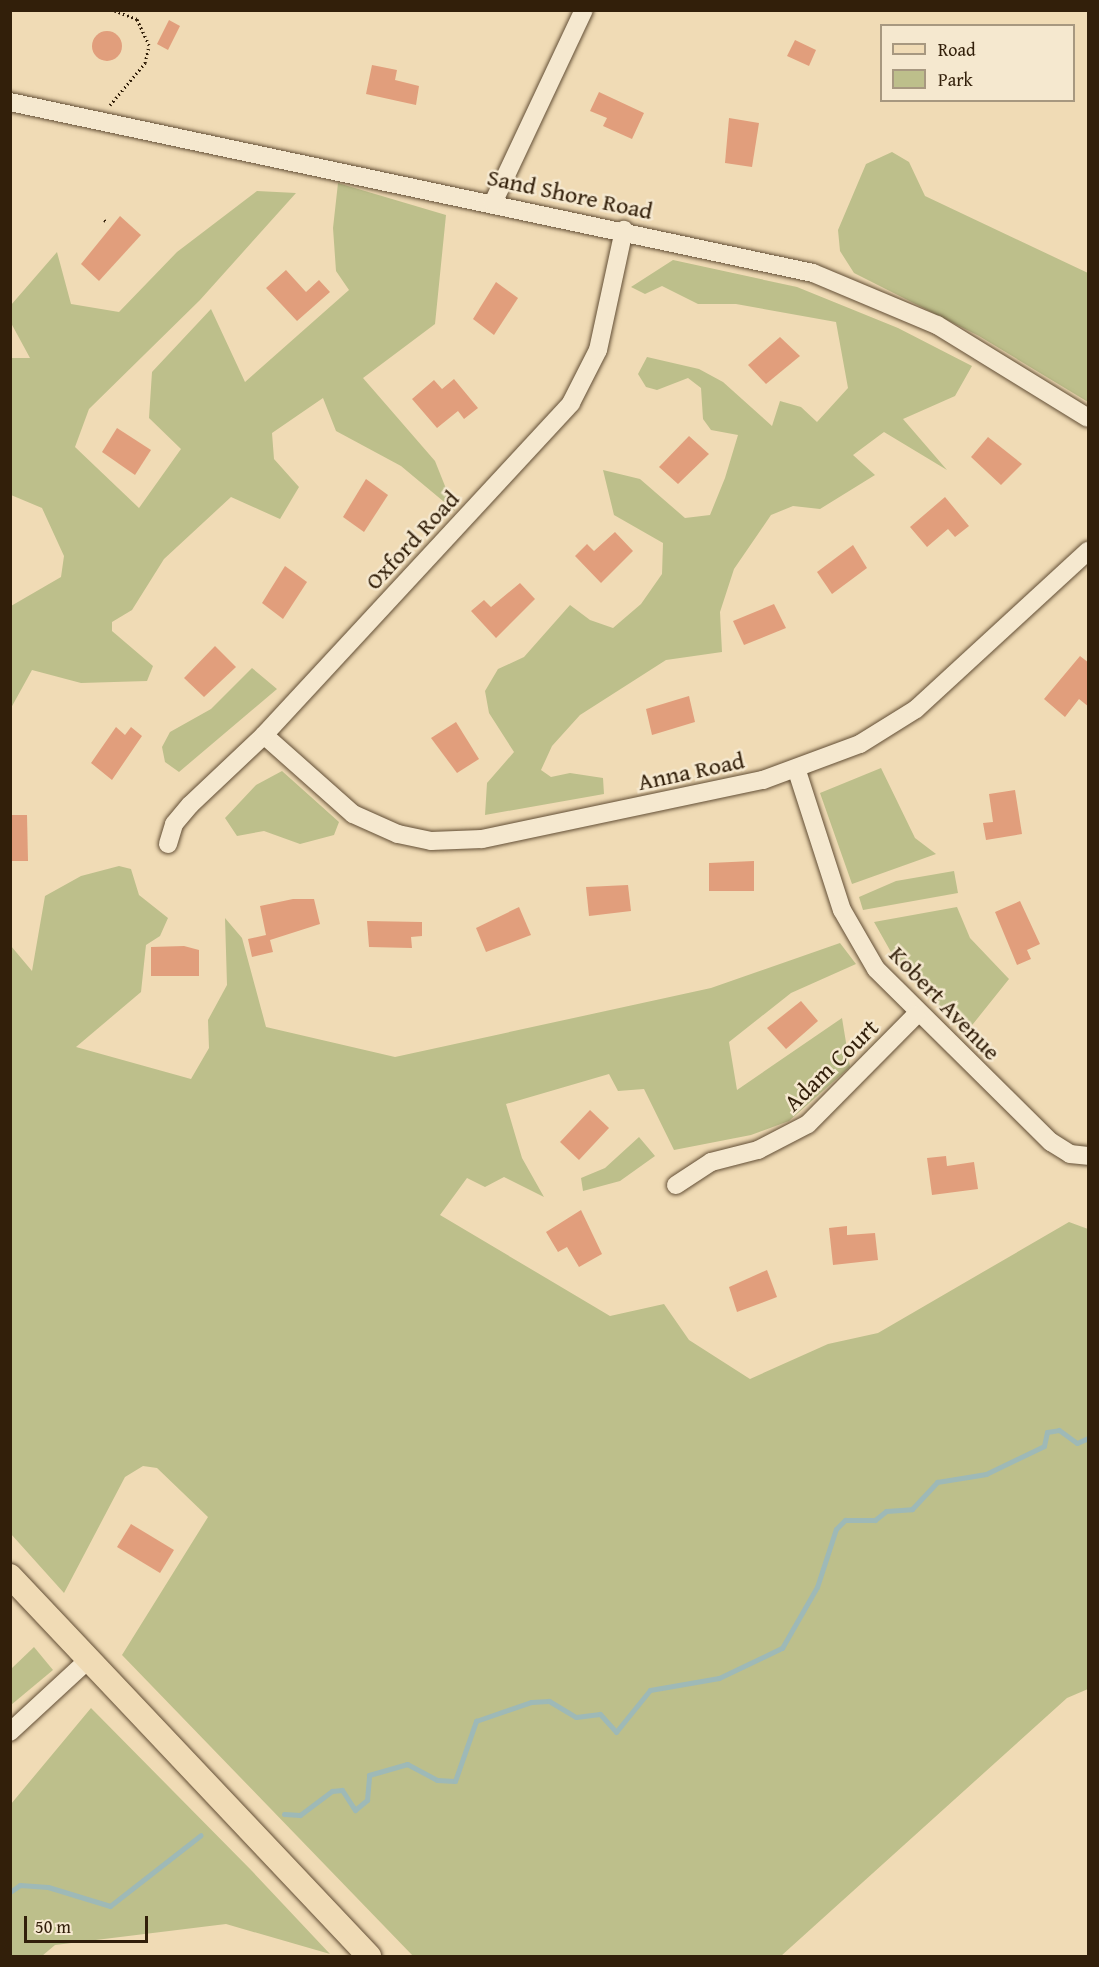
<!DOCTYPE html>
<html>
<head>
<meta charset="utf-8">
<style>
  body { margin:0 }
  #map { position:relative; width:1099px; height:1967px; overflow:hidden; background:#f0dbb5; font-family:"Gentium Book Plus",serif }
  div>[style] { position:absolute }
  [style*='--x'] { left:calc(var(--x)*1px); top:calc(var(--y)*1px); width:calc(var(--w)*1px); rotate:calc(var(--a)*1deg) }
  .green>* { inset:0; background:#bdbf8b }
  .stream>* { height:5px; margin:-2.5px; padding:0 2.5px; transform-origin:2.5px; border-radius:2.5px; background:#9eb9b7 }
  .building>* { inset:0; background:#e19e7c }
  .round { border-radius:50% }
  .path>* { height:3px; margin-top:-1.5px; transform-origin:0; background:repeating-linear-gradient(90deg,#321f0a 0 1.5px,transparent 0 4.5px) }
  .roads { filter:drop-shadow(0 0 2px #624e35) drop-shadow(0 0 2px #624e35) }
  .minor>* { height:18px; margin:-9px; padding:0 9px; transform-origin:9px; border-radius:9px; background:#f5e8cf }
  .major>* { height:24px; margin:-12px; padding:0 12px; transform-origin:12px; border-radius:12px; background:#f0dbb5 }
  span { translate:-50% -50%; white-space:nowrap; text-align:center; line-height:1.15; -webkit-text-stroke:5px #f5e8cf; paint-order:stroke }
  .street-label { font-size:24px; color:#321f0a }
  .frame { position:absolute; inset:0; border:12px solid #321f0a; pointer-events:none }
  .legend { position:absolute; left:880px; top:24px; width:195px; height:78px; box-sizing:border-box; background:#f5e8cf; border:2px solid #a79880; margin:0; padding:8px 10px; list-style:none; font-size:18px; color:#321f0a }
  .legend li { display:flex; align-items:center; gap:12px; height:30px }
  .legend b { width:30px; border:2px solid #a79880 }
  .scale { position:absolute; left:24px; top:1916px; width:124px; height:27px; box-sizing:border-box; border:3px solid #321f0a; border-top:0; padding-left:8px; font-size:18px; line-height:21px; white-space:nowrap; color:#321f0a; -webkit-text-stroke:4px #f5e8cf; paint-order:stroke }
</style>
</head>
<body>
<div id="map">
  <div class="green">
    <div style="clip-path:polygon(892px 152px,909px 162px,925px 196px,1088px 273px,1088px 402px,979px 336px,854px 273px,840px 251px,838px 230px,866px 164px)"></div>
    <div style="clip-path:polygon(338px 183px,446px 215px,435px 324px,363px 378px,435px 461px,455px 511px,401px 466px,336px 431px,323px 398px,272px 433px,274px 459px,299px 487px,280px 519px,231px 497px,164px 559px,132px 610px,112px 622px,112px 631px,153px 666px,147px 681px,81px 683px,32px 670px,11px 708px,11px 606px,61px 577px,64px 556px,42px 508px,11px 495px,11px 358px,30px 358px,11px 323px,11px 305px,57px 252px,71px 304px,119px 312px,177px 252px,257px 191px,296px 193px,200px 300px,89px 409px,75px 447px,139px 508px,181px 449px,149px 418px,152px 372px,211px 309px,245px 382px,349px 290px,336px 271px,333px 228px)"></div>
    <div style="clip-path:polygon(673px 260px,797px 287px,898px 328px,972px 366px,955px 396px,903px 419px,947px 470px,884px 432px,853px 455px,875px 475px,820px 509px,793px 506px,771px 515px,734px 569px,720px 612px,722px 652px,666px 660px,580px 715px,552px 746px,541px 770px,551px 777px,570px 773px,603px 778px,604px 794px,485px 815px,487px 783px,514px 752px,489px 713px,485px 691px,498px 669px,524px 657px,570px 605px,590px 620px,613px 628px,641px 604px,662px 574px,663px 543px,614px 515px,603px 470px,640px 479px,685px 518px,710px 515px,725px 478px,738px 435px,711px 430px,703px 419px,701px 388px,688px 378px,657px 390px,646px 387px,638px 374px,647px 357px,699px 369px,723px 382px,772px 426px,780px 401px,801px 407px,817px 422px,848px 388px,836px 322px,736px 304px,698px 304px,662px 286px,645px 294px,631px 287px)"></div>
    <div style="clip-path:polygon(252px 668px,277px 689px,179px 772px,165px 762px,162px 747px,170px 732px,211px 709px)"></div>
    <div style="clip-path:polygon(881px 768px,915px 838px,936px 854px,852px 884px,820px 793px)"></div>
    <div style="clip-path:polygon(282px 771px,339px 822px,334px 835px,300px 844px,264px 831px,237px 836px,225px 818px,256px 785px)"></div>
    <div style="clip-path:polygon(119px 866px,131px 869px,139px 895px,168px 918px,160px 936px,146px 945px,141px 992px,76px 1047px,191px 1079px,209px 1048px,208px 1020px,227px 985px,225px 918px,242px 938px,266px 1027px,395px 1057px,711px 988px,840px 943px,856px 964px,791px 993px,729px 1042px,737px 1090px,842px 1018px,850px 1067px,789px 1121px,751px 1135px,674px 1150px,644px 1089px,618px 1091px,609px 1074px,506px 1104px,522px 1158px,544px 1197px,504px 1177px,485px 1187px,467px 1178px,440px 1215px,610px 1316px,664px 1304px,689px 1340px,750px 1379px,828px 1344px,878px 1333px,1069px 1222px,1088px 1229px,1088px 1689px,1067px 1698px,781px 1956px,413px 1956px,122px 1655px,208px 1517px,157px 1468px,143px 1466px,125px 1477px,64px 1593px,11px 1534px,11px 946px,32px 971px,45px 896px,81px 876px)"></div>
    <div style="clip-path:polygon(954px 871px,958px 893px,863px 910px,859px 897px,896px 881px)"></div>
    <div style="clip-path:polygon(957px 907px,970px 938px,1009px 979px,965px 1034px,900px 968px,874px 922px)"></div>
    <div style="clip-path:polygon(639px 1137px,655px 1156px,620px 1181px,583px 1191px,581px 1178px,605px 1168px)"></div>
    <div style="clip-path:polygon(34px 1647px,53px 1670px,11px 1705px,11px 1669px)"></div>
    <div style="clip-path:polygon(91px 1708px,252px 1871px,330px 1954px,226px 1924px,55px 1945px,42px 1956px,11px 1956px,11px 1804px)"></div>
  </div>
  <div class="stream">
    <div style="--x:284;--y:1814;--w:16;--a:4"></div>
    <div style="--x:300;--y:1815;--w:40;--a:-37"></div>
    <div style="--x:332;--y:1791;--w:10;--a:-6"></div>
    <div style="--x:342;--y:1790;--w:24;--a:57"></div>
    <div style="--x:355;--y:1810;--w:16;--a:-40"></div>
    <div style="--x:367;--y:1800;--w:25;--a:-85"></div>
    <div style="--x:369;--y:1775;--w:40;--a:-16"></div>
    <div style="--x:407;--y:1764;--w:34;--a:28"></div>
    <div style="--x:437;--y:1780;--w:18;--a:3"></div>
    <div style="--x:455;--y:1781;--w:64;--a:-70.7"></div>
    <div style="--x:476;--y:1721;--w:58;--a:-19.1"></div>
    <div style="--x:531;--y:1702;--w:18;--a:-3"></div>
    <div style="--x:549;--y:1701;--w:31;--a:31"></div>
    <div style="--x:576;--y:1717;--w:24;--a:-7"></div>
    <div style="--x:600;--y:1714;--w:24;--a:48"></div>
    <div style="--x:616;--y:1732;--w:54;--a:-51"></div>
    <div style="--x:650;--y:1690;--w:70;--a:-9.9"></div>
    <div style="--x:719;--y:1678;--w:70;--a:-25.5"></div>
    <div style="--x:782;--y:1648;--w:70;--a:-60.2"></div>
    <div style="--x:817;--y:1587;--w:61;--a:-71.9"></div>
    <div style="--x:836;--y:1529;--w:13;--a:-45"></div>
    <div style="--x:845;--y:1520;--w:30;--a:0"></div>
    <div style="--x:875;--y:1520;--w:14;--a:-39"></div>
    <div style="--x:886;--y:1511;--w:26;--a:-4"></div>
    <div style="--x:912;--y:1509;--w:37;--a:-47"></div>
    <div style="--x:937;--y:1482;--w:50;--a:-9.3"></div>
    <div style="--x:986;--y:1474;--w:64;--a:-25.8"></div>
    <div style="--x:1044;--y:1446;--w:14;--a:-78"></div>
    <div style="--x:1047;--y:1432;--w:12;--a:-9"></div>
    <div style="--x:1059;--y:1430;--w:22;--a:36"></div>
    <div style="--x:1077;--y:1443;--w:12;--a:-24"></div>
    <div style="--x:10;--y:1892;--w:12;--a:-35"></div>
    <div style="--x:20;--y:1885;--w:28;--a:4"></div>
    <div style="--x:48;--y:1887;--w:65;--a:17"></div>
    <div style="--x:110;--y:1906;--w:115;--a:-38"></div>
  </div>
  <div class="building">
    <div style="clip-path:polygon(169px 20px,180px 26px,168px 50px,157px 44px)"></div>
    <div class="round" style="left:92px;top:31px;width:30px;height:30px"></div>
    <div style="clip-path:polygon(795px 40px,816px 50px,809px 66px,787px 56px)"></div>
    <div style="clip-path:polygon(372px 65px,397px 70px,395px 80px,419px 86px,416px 105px,366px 94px)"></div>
    <div style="clip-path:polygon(599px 92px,644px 113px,632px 139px,603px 126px,607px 118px,590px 111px)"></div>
    <div style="clip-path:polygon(729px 118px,759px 123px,752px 167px,725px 163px)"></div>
    <div style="clip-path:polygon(120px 216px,141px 235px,99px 281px,81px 264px)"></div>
    <div style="clip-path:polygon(286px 270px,306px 292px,319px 280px,330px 292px,297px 321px,266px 288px)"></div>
    <div style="clip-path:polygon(496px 282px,518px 298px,494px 335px,473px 319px)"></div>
    <div style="clip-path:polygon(780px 337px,800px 356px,766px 384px,748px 365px)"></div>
    <div style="clip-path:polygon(454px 379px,478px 408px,464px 419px,458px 411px,437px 428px,412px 399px,434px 380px,442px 389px)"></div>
    <div style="clip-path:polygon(117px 428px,151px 450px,135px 475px,102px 452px)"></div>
    <div style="clip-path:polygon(689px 436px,709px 454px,678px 484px,659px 467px)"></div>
    <div style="clip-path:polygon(988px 437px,1022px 464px,1001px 485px,971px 457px)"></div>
    <div style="clip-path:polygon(366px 479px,388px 495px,364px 532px,343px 517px)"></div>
    <div style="clip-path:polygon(945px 497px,969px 526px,955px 537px,948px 529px,927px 547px,910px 527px)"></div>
    <div style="clip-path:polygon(615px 532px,633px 551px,601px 583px,575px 556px,587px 544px,594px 551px)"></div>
    <div style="clip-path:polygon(853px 545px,867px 568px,832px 594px,817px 572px)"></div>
    <div style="clip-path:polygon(285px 566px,307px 582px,283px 619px,262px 603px)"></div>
    <div style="clip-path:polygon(520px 583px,535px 599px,496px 638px,471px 611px,484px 600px,491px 607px)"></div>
    <div style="clip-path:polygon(774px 604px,786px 628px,744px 645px,733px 621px)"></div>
    <div style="clip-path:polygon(215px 646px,236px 667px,204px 697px,184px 678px)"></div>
    <div style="clip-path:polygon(1080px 656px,1089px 663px,1089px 707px,1079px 699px,1065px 717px,1044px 699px)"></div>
    <div style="clip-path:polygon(689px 696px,695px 722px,652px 735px,646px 709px)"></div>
    <div style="clip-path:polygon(456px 722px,479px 759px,457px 773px,431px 738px)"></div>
    <div style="clip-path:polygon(116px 727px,125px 735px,131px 727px,142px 736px,112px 780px,91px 763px)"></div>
    <div style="clip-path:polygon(1015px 790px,1022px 834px,986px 840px,983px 823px,993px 822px,989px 794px)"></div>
    <div style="clip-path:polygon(10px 815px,27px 815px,28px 861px,10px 861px)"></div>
    <div style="clip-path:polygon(754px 861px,754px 891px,709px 891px,709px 863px)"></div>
    <div style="clip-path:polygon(628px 885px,631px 911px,589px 916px,586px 887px)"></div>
    <div style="clip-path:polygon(293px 899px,314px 899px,320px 924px,270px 940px,273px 952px,252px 957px,248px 939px,266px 935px,260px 906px)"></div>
    <div style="clip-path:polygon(1020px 901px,1040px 944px,1027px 950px,1031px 959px,1017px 965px,995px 912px)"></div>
    <div style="clip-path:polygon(519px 907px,531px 935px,486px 952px,476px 928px)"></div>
    <div style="clip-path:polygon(367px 921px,422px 922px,422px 936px,411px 937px,412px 948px,369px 947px)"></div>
    <div style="clip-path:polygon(184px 946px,199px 950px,199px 976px,151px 976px,151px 947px)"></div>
    <div style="clip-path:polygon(801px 1001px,818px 1021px,786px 1049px,767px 1028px)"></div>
    <div style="clip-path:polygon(590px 1110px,609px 1128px,579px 1160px,560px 1142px)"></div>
    <div style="clip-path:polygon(946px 1156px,947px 1166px,974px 1162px,978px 1189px,932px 1195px,927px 1158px)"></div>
    <div style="clip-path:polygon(581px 1210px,602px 1254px,579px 1267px,567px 1247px,558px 1252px,546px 1232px)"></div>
    <div style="clip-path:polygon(847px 1226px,847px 1235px,875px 1233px,878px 1260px,833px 1265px,829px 1228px)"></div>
    <div style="clip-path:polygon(767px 1270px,777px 1297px,737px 1312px,729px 1287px)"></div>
    <div style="clip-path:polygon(131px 1524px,174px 1550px,160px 1573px,117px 1547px)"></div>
  </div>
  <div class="path">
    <div style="--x:110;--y:105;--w:55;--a:-50.2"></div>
    <div style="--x:145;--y:63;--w:18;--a:-77"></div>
    <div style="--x:149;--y:45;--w:29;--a:-115"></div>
    <div style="--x:137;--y:19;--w:25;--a:-159"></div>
    <div style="--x:104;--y:220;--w:2;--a:27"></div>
  </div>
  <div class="roads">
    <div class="minor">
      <div style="--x:10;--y:102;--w:821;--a:12.02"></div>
      <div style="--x:813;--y:273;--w:134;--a:22.8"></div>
      <div style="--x:937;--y:325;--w:177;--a:31.6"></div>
      <div style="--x:493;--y:203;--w:213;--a:-64.8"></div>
      <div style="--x:264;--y:735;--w:119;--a:41.6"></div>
      <div style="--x:353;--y:814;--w:49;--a:24"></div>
      <div style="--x:398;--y:834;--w:34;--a:12"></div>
      <div style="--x:431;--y:841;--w:51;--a:-2.2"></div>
      <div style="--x:482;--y:839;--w:287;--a:-11.9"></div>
      <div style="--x:763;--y:780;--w:103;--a:-20.4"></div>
      <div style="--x:860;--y:744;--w:66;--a:-32"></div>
      <div style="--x:916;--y:709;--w:234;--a:-42.6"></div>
      <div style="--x:797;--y:771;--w:146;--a:72.1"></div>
      <div style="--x:842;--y:910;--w:68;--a:60"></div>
      <div style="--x:876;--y:969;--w:246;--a:44.7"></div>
      <div style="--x:1051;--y:1142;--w:22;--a:32"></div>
      <div style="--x:1070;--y:1154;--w:18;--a:6"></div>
      <div style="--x:168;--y:844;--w:21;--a:-73"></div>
      <div style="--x:174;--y:824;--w:25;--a:-50"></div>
      <div style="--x:190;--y:805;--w:102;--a:-43.4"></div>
      <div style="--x:264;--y:735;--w:452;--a:-47.2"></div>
      <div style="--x:571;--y:403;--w:59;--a:-63"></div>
      <div style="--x:598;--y:350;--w:123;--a:-77.8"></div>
      <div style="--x:676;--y:1185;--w:42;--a:-33.3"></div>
      <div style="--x:711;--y:1162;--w:49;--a:-14.3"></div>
      <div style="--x:758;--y:1150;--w:56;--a:-27.5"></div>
      <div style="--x:808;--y:1124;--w:153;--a:-45.3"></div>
      <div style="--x:10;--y:1732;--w:108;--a:-42.7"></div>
    </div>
    <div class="major">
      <div style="--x:10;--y:1576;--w:523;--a:46.63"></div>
    </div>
  </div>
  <div class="street-label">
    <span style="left:570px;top:194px;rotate:12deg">Sand Shore Road</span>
    <span style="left:412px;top:540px;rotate:-47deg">Oxford Road</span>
    <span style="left:691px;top:771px;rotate:-12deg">Anna Road</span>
    <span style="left:945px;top:1003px;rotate:46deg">Kobert Avenue</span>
    <span style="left:831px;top:1065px;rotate:-44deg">Adam Court</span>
  </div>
  <div class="frame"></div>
  <ul class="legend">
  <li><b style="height:8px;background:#f0dbb5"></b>Road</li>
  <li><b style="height:16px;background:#bdbf8b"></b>Park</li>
  </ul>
  <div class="scale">50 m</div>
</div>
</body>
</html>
